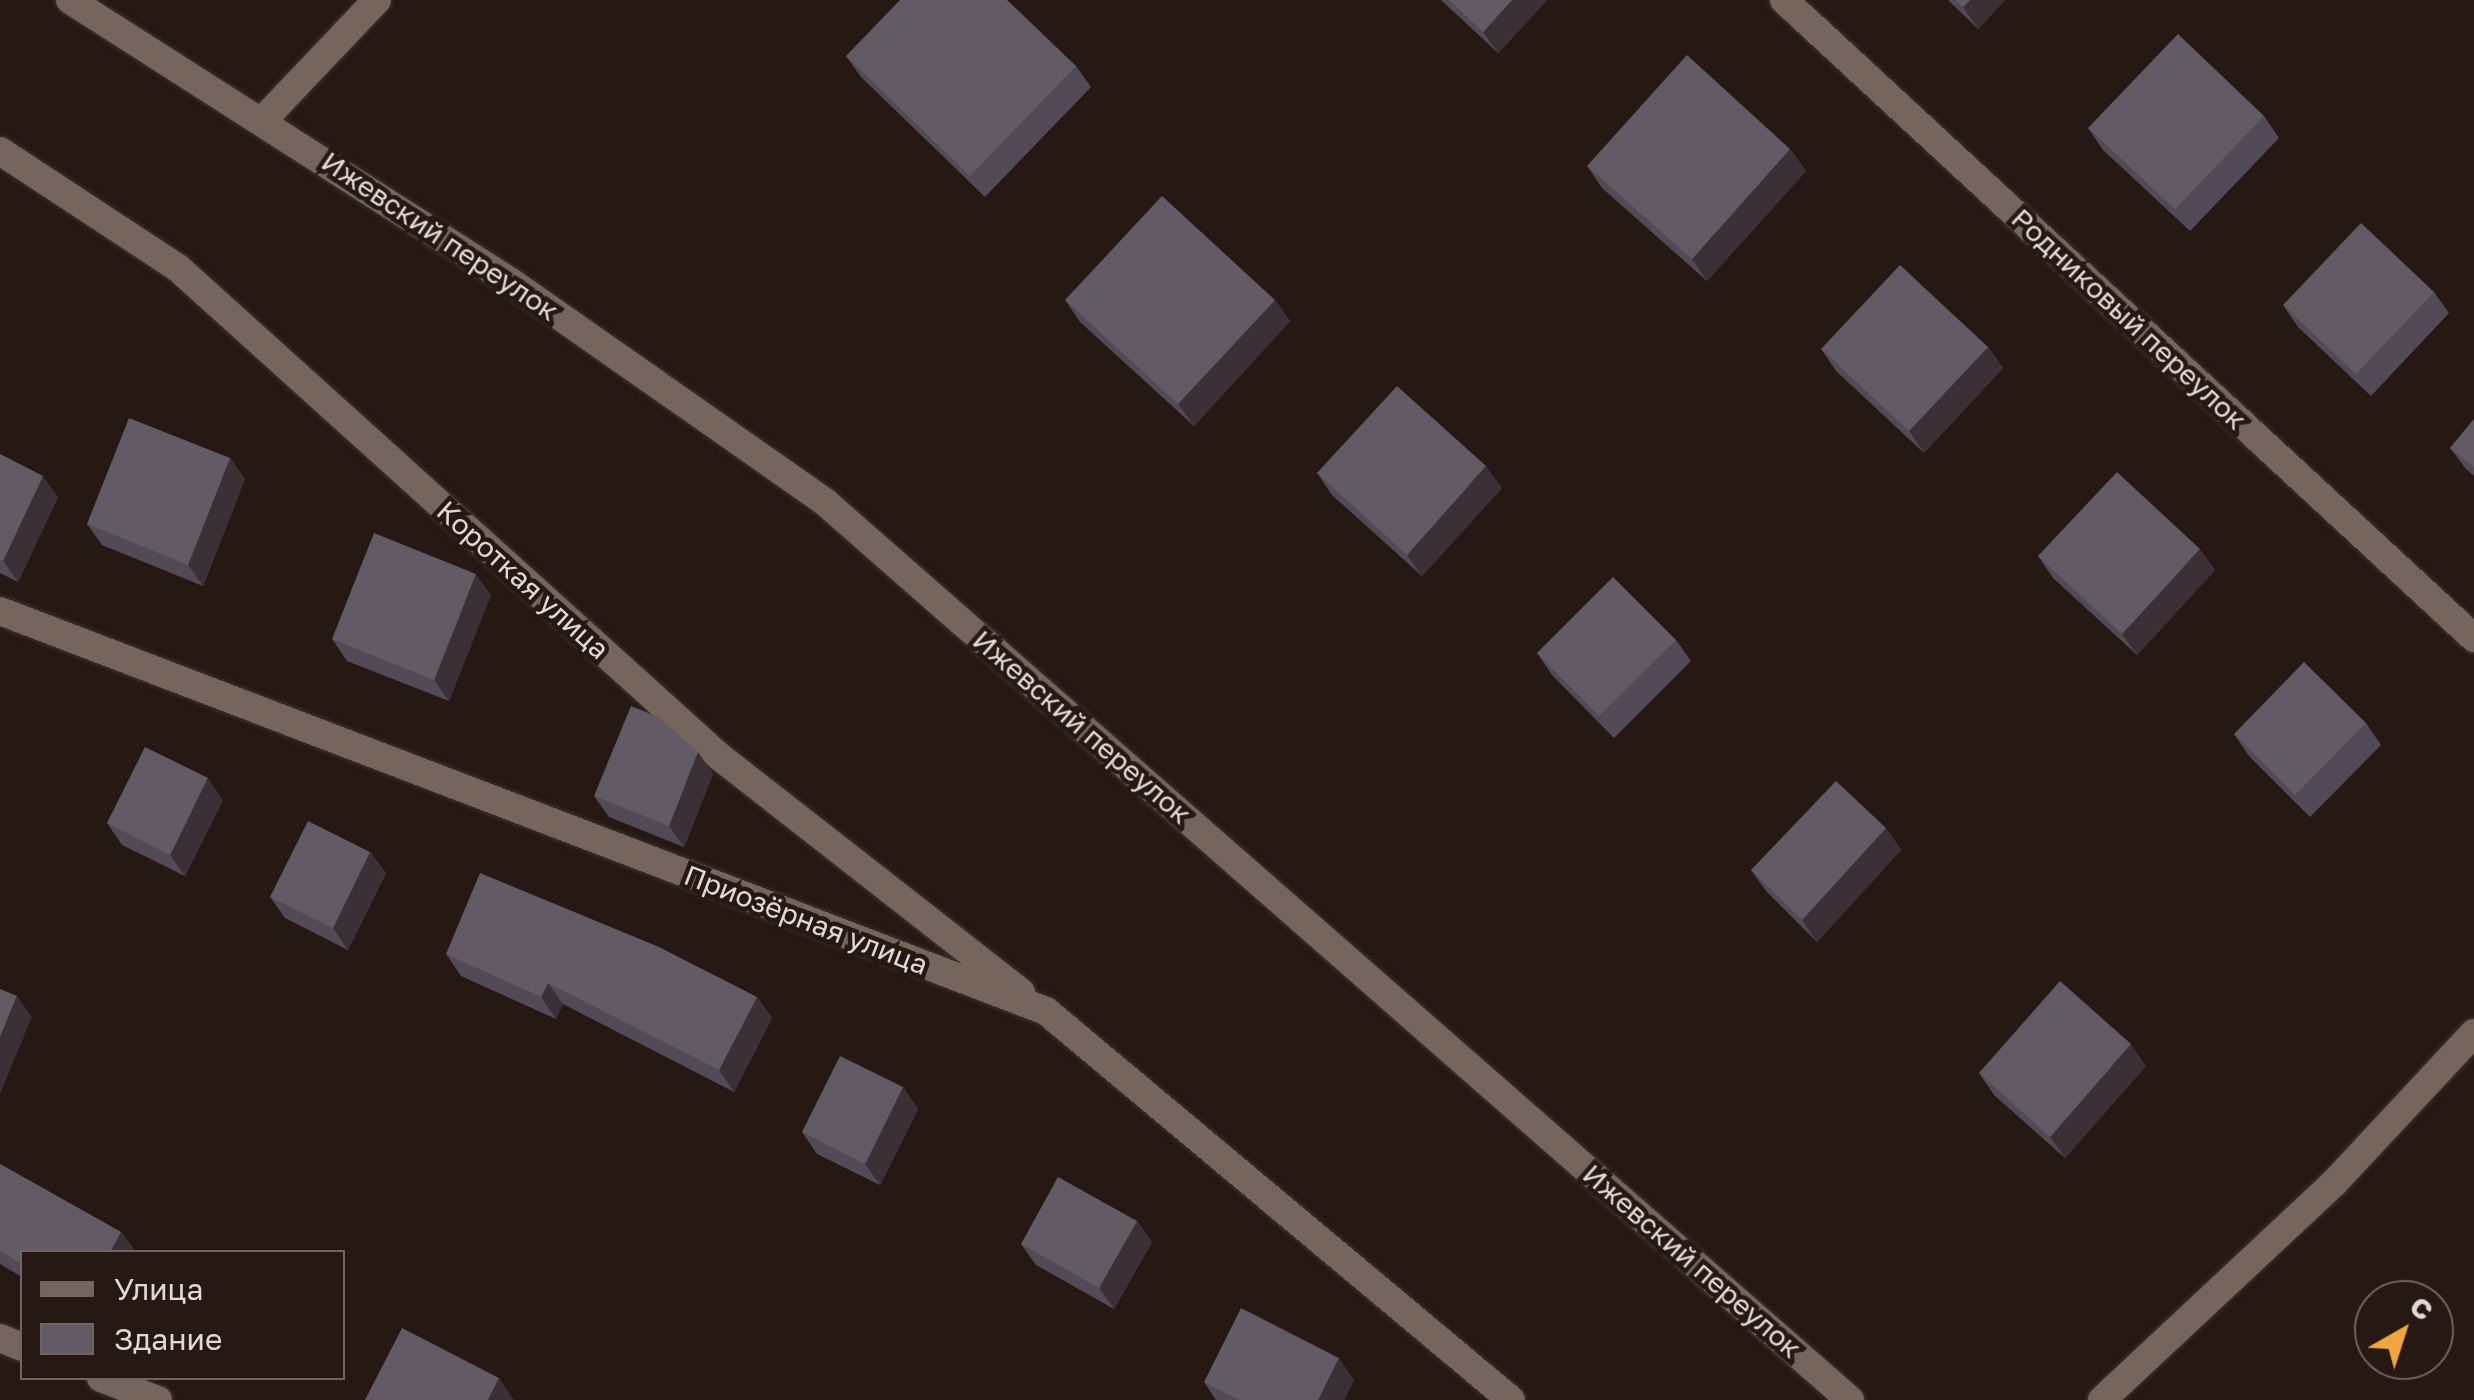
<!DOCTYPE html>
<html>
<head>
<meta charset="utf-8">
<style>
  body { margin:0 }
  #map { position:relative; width:2474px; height:1400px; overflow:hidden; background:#261812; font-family:"Golos Text",sans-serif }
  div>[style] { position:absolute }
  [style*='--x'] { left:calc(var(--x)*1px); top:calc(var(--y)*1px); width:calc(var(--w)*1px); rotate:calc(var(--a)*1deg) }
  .roads { filter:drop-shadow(0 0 2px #3d332f) drop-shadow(0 0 2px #3d332f) }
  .minor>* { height:28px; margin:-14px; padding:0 14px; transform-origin:14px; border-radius:14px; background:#76655d }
  .wall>* { inset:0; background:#524b57 }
  .shaded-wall>* { inset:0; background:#3a3036 }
  .building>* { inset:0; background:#625a65 }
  span { translate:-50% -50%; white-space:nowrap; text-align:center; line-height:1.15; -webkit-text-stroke:9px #261812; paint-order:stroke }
  .street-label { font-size:28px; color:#e3d9d4 }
  .legend { position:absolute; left:20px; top:1250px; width:325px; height:130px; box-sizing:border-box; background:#261812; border:2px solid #726560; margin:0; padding:12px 18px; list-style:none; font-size:30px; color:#e3d9d4 }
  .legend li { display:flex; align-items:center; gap:20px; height:50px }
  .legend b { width:50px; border:2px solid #726560 }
  .north { position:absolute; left:2354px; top:1280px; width:100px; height:100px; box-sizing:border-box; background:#261812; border:2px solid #726560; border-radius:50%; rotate:39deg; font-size:28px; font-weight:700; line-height:40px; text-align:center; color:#e3d9d4 }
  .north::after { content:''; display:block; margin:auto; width:35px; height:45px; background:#f0a63f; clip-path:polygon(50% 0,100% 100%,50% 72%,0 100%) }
</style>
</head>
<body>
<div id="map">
  <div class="roads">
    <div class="minor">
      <div style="--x:70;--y:0;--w:523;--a:32.6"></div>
      <div style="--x:511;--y:282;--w:383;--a:35"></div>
      <div style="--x:825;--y:502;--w:1363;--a:41.22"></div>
      <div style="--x:1784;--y:0;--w:940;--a:42.76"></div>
      <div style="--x:264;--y:119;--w:164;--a:-46.5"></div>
      <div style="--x:0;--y:151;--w:213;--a:33.3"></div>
      <div style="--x:178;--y:268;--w:730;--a:42.06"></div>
      <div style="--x:720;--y:757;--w:382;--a:38"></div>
      <div style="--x:0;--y:611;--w:1120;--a:20.93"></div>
      <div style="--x:1046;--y:1011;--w:606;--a:39.91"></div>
      <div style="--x:0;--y:1338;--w:24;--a:22"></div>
      <div style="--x:101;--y:1378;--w:61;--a:21.1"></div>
      <div style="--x:2102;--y:1400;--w:318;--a:-43.1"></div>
      <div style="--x:2334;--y:1183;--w:205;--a:-47"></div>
    </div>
  </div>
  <div class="wall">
    <div style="clip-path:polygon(1441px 0,1547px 0,1498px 53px)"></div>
    <div style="clip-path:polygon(1948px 0,2005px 0,1978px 29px)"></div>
    <div style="clip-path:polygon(846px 56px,1076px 66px,1091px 87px,985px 197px,861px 77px)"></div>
    <div style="clip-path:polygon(2264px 116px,2279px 138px,2190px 231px,2103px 150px,2088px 128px)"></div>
    <div style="clip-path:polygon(1790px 149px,1806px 171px,1707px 281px,1602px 188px,1587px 166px)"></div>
    <div style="clip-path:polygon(2434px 292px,2449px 313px,2371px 396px,2298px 327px,2283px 305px)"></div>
    <div style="clip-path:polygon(1065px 300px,1275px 300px,1290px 321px,1194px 426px,1080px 322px)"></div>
    <div style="clip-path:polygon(1988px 347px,2003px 368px,1924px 453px,1836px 371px,1821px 349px)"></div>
    <div style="clip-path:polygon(2474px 419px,2474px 476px,2466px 469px,2450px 448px)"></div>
    <div style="clip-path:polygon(0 454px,58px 497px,18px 582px,0 573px)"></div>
    <div style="clip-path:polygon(230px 458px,245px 479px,203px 586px,102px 545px,87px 524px)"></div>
    <div style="clip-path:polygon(1317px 473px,1502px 488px,1422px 576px,1332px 495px)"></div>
    <div style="clip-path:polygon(2038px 556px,2215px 570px,2137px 655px,2053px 578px)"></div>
    <div style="clip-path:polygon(491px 595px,449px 701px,347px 661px,332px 639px)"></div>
    <div style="clip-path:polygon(1676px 640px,1691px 661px,1614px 738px,1552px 675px,1537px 653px)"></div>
    <div style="clip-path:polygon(2366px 723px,2381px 745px,2310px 817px,2249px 756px,2234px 734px)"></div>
    <div style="clip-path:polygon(713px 774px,684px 847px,609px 817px,594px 796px)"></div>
    <div style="clip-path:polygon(223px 800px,185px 876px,122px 845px,107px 823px)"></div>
    <div style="clip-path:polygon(1886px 828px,1901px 850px,1817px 942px,1766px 891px,1751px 870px)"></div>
    <div style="clip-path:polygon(370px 852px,386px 873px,348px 950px,285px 918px,270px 897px)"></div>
    <div style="clip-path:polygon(446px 954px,757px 997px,772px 1018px,734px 1092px,563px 1004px,556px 1019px,461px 976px)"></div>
    <div style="clip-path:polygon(2146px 1066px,2065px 1158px,1994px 1095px,1979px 1073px)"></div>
    <div style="clip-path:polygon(903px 1087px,918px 1109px,880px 1185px,817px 1154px,802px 1132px)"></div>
    <div style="clip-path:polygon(0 1164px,121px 1232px,136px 1252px,22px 1252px,22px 1277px,0 1264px)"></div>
    <div style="clip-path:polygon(1137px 1221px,1152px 1242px,1114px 1309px,1036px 1265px,1021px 1244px)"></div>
    <div style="clip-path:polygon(1354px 1380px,1344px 1400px,1216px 1400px,1204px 1382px)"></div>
  </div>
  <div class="shaded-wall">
    <div style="clip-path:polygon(1512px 0,1547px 0,1498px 53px,1483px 32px)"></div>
    <div style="clip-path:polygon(1970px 0,2005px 0,1978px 29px,1963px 7px)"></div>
    <div style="clip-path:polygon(1790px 149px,1806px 171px,1707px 281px,1692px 259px)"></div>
    <div style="clip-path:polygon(1275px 300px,1290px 321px,1194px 426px,1178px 404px)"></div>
    <div style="clip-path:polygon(1988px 347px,2003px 368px,1924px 453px,1909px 431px)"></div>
    <div style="clip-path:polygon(230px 458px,245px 479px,203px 586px,188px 565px)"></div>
    <div style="clip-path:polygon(1486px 466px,1502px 488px,1422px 576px,1407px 555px)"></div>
    <div style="clip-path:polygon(43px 476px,58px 497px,18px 582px,3px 561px)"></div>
    <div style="clip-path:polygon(2200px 549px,2215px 570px,2137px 655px,2122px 634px)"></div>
    <div style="clip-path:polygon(476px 574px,491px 595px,449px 701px,434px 680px)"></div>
    <div style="clip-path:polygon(698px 752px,713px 774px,684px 847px,669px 826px)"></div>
    <div style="clip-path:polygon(208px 778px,223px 800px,185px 876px,170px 855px)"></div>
    <div style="clip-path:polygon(1886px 828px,1901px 850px,1817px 942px,1802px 920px)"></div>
    <div style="clip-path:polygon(370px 852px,386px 873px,348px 950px,333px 928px)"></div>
    <div style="clip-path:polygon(548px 983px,563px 1004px,556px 1019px,541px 997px)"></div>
    <div style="clip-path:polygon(17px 996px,32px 1017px,0 1094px,0 1037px)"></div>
    <div style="clip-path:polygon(757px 997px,772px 1018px,734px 1092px,719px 1070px)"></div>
    <div style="clip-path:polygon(2131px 1044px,2146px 1066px,2065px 1158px,2050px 1137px)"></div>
    <div style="clip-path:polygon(903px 1087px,918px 1109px,880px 1185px,865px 1164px)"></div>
    <div style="clip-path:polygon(1137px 1221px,1152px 1242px,1114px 1309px,1099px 1288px)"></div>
    <div style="clip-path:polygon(121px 1232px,136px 1252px,110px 1252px)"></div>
    <div style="clip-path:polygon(1339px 1358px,1354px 1380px,1344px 1400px,1318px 1400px)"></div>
    <div style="clip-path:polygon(499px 1378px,514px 1400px,488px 1400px)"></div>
  </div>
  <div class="building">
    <div style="clip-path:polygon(900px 0,1007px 0,1076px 66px,970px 176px,846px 56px)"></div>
    <div style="clip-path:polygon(1449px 0,1512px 0,1483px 32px)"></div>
    <div style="clip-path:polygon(1955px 0,1970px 0,1963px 7px)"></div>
    <div style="clip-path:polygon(2178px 34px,2264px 116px,2175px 209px,2088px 128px)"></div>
    <div style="clip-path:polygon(1687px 55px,1790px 149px,1692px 259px,1587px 166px)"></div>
    <div style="clip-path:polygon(1162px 196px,1275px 300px,1178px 404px,1065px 300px)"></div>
    <div style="clip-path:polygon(2361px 223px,2434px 292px,2356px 374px,2283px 305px)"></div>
    <div style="clip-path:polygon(1900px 265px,1988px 347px,1909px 431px,1821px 349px)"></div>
    <div style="clip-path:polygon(1397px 386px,1486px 466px,1407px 555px,1317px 473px)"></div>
    <div style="clip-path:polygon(129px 418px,230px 458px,188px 565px,87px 524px)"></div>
    <div style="clip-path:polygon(2474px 419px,2474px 467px,2450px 448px)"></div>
    <div style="clip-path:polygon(0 454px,43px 476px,3px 561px,0 560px)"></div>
    <div style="clip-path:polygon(2117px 472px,2200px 549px,2122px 634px,2038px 556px)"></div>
    <div style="clip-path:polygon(374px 533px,476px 574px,434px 680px,332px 639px)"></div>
    <div style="clip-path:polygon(1613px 577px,1676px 640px,1599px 716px,1537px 653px)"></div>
    <div style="clip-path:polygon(2304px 662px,2366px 723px,2295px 795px,2234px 734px)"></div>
    <div style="clip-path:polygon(631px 706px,658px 717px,698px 752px,669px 826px,594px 796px)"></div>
    <div style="clip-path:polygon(145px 747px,208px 778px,170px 855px,107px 823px)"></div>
    <div style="clip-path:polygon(1836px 781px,1886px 828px,1802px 920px,1751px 870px)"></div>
    <div style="clip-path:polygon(308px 821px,370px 852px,333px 928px,270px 897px)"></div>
    <div style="clip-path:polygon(480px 873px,659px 947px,757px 997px,719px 1070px,548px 983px,541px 997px,446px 954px)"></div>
    <div style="clip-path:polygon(2060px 981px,2131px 1044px,2050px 1137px,1979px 1073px)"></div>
    <div style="clip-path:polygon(0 989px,17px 996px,0 1037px)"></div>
    <div style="clip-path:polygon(840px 1056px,903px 1087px,865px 1164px,802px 1132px)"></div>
    <div style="clip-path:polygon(0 1164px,121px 1232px,110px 1252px,22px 1252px,22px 1264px,0 1251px)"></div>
    <div style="clip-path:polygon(1058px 1177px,1137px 1221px,1099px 1288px,1021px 1244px)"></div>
    <div style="clip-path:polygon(1241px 1308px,1339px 1358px,1318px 1400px,1239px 1400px,1204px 1382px)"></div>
    <div style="clip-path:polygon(402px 1328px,499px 1378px,488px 1400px,365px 1400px)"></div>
  </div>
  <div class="street-label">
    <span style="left:440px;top:236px;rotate:34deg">Ижевский переулок</span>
    <span style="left:2129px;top:319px;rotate:43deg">Родниковый переулок</span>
    <span style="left:523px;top:580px;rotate:42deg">Короткая улица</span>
    <span style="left:1082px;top:727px;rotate:41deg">Ижевский переулок</span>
    <span style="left:806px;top:920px;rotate:21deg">Приозёрная улица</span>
    <span style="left:1692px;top:1261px;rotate:41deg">Ижевский переулок</span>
  </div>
  <ul class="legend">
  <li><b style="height:12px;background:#76655d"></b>Улица</li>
  <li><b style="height:28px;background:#625a65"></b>Здание</li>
  </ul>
  <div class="north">С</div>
</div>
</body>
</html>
